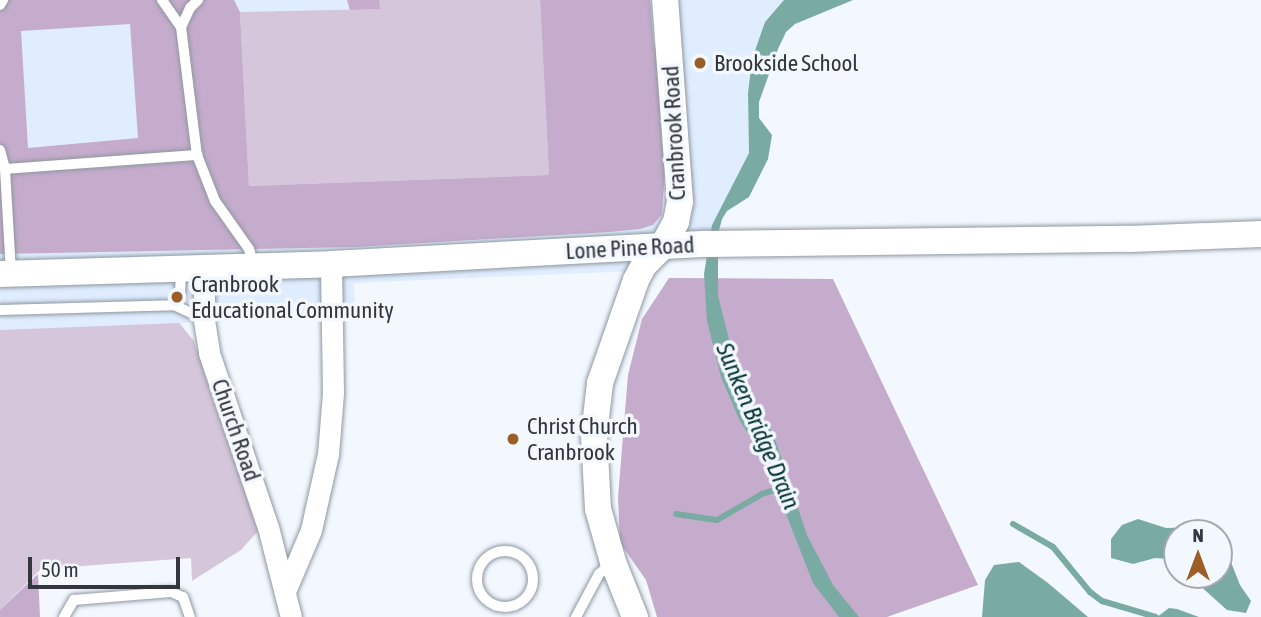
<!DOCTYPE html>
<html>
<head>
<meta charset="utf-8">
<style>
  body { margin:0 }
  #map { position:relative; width:1261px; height:617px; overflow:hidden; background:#f3f8ff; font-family:"Asap Condensed",sans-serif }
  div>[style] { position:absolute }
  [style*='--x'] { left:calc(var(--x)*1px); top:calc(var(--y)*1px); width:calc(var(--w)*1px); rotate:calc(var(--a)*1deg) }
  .built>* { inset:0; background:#dfedfe }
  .green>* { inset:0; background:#d6c6db }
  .forest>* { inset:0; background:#c5accd }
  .water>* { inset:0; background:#79aba3 }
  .stream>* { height:6px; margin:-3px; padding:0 3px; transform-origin:3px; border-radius:3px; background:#79aba3 }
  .roads { filter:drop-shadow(0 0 2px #8f97a1) drop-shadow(0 0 2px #8f97a1) }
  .service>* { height:10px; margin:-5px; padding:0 5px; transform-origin:5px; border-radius:5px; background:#fff }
  .service>.ring { margin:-5px; padding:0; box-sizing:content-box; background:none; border:10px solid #fff; border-radius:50% }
  .minor>* { height:21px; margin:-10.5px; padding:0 10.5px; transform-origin:10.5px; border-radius:10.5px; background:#fff }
  .tertiary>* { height:26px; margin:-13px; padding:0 13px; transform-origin:13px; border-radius:13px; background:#fff }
  .dots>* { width:19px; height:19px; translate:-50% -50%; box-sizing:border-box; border:4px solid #f3f8ff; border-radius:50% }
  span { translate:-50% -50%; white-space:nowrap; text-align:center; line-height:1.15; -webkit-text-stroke:7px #f3f8ff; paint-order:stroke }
  .poi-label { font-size:23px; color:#33363a }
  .left { translate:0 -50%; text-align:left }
  .street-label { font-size:23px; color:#33363a }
  .water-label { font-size:24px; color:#033530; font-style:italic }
  .north { position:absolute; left:1163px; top:519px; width:70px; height:70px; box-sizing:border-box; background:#f3f8ff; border:2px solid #a6aab0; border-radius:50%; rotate:0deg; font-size:19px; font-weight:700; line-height:28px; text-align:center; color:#33363a }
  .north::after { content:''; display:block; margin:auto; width:24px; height:32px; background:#9d5d26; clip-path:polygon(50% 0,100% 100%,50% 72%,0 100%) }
  .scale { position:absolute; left:28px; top:557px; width:152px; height:32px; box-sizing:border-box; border:4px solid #33363a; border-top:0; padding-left:9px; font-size:21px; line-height:24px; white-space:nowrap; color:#33363a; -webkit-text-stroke:5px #f3f8ff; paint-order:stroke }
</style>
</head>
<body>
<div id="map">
  <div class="built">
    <div style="clip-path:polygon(0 0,784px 0,765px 22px,752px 59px,748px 93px,749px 153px,710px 234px,657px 270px,354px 283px,355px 311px,319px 318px,180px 323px,194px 341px,25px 544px,28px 617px,0 617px)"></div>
  </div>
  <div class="green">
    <div style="clip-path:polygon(379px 0,540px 0,549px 175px,249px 186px,240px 12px,379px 9px)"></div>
    <div style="clip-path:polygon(179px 323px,194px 341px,258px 531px,241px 550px,192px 581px,191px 558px,41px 569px,0 610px,0 330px)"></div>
  </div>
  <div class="forest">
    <div style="clip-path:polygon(evenodd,0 0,234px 0,240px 12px,249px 186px,549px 175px,540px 0,650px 0,654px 46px,658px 53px,665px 167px,662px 214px,653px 225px,640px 229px,609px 232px,355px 247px,0 254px,0 0,130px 24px,138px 138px,28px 148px,21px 31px,130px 24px)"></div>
    <div style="clip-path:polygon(347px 0,379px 0,380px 9px,350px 10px)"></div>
    <div style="clip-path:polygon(669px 278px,833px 279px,978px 585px,887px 617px,657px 617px,646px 580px,620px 543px,618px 497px,628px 375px,642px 319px)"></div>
    <div style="clip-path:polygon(38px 574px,40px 617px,0 617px,0 610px)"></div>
  </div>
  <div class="water">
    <div style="clip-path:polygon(784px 0,853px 0,795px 24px,786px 32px,778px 49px,759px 102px,759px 118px,772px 135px,768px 159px,749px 197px,727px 211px,722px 219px,718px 234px,718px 296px,731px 347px,754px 405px,773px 433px,807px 535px,833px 585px,859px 617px,839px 617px,813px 583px,765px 460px,740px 421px,721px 377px,707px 321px,704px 274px,712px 225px,749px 153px,748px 93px,752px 59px,765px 22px)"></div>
    <div style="clip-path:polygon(1138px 519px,1166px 528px,1199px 527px,1219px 532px,1240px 585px,1251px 601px,1246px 613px,1227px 610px,1188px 575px,1219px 575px,1219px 533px,1177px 533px,1177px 566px,1167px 559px,1155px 558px,1133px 564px,1111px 558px,1111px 539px,1122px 525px)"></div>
    <div style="clip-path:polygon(1019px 562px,1048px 583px,1088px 617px,982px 617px,985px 580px,994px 565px)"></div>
    <div style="clip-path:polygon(1169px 608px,1177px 609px,1199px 617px,1157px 617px)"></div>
  </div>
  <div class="stream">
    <div style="--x:676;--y:514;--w:41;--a:8.3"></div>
    <div style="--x:717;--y:520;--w:52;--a:-30"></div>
    <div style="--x:762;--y:494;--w:20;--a:-18"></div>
    <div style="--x:1013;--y:524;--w:46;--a:29.9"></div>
    <div style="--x:1053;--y:547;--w:58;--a:50.6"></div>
    <div style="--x:1090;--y:592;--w:15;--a:37"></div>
    <div style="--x:1102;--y:601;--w:56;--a:16.5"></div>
  </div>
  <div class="roads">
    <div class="service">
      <div style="--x:162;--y:0;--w:33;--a:55"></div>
      <div style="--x:198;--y:0;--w:11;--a:135"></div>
      <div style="--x:190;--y:8;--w:21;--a:115"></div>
      <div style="--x:181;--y:27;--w:129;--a:82.9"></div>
      <div style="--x:197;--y:155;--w:49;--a:68.6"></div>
      <div style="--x:215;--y:201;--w:59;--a:54.7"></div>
      <div style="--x:249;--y:249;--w:18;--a:74"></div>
      <div style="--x:0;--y:5;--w:6;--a:-59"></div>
      <div style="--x:0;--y:150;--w:20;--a:75"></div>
      <div style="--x:5;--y:169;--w:103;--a:86.7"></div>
      <div style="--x:5;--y:169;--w:193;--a:-4.2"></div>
      <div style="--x:174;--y:305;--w:11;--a:-56"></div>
      <div style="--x:180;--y:296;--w:27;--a:-88"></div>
      <div style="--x:0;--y:310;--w:174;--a:-1.6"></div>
      <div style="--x:174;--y:305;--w:33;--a:25"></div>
      <div class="ring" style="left:477px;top:551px;width:46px;height:46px"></div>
      <div style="--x:64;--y:617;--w:20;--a:-60"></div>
      <div style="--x:74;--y:600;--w:97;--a:-4.7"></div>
      <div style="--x:171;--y:592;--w:13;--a:23"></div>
      <div style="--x:183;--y:597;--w:21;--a:71"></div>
      <div style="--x:576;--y:617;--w:49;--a:-61.9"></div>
      <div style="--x:599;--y:574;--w:18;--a:-41"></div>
    </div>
    <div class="minor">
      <div style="--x:204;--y:268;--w:52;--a:90"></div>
      <div style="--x:204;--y:320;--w:33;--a:81"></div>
      <div style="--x:209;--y:353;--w:184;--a:71.3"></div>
      <div style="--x:268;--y:527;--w:93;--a:75.7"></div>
      <div style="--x:286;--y:589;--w:64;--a:-67"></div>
      <div style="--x:311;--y:530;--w:78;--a:-77.4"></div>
      <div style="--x:328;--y:454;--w:61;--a:-85.3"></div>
      <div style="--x:333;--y:393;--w:129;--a:-90.9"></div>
    </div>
    <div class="tertiary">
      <div style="--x:0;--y:274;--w:331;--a:-1.7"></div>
      <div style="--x:331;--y:264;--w:376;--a:-3.1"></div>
      <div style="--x:706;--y:244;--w:423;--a:-0.7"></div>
      <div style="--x:1129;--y:239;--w:132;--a:-2.2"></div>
      <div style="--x:635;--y:617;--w:59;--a:-111.8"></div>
      <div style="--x:613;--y:562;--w:55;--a:-105.8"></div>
      <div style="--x:598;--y:509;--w:74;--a:-93.1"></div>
      <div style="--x:594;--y:435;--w:52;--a:-83.4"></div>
      <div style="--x:600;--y:383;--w:109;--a:-70.7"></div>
      <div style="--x:636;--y:280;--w:17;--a:-62"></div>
      <div style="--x:644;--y:265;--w:25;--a:-45"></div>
      <div style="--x:662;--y:247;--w:29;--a:-61"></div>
      <div style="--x:676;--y:222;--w:20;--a:-79"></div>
      <div style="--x:680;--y:202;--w:203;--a:-94.2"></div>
    </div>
  </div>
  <div class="dots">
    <div style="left:700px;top:63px;background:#9d5d26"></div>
    <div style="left:177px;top:297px;background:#9d5d26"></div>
    <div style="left:513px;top:439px;background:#9d5d26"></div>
  </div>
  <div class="poi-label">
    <span class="left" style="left:714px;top:63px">Brookside School</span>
    <span class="left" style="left:191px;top:297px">Cranbrook<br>Educational Community</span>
    <span class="left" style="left:527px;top:439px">Christ Church<br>Cranbrook</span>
  </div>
  <div class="street-label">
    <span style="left:674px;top:133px;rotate:-93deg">Cranbrook Road</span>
    <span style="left:630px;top:248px;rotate:-3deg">Lone Pine Road</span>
    <span style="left:236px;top:430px;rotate:71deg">Church Road</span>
  </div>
  <div class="water-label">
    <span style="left:758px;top:426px;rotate:67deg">Sunken Bridge Drain</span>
  </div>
  <div class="north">N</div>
  <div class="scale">50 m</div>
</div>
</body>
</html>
